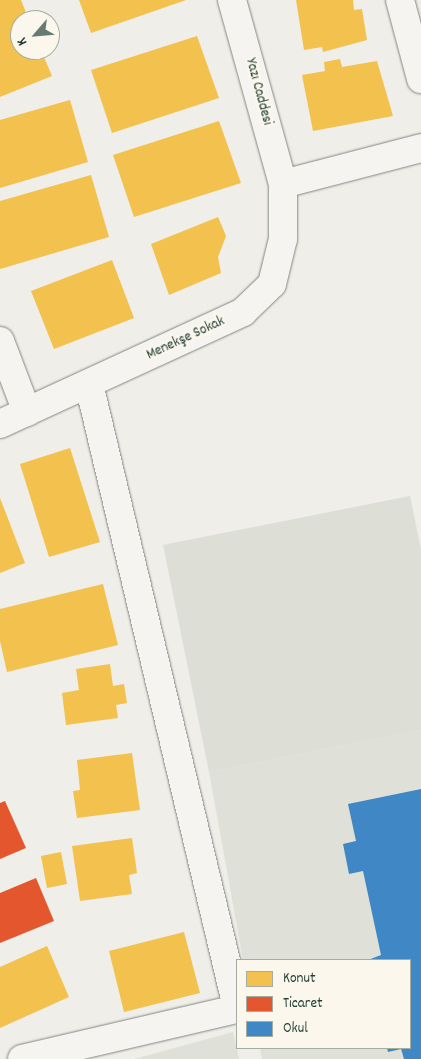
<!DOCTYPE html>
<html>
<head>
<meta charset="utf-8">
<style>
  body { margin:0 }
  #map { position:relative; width:421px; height:1059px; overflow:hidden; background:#efeee8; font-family:Dekko,sans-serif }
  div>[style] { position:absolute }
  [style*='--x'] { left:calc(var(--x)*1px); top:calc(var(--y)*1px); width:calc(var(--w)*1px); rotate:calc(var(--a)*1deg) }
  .built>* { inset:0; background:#dfe0d7 }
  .green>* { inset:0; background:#dddfd6 }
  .homes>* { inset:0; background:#f2c14e }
  .shops>* { inset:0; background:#e4572e }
  .schools>* { inset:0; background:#3f88c5 }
  .roads { filter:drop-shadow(0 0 1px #828783) drop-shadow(0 0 1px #828783) }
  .street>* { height:28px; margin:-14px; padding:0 14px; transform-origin:14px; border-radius:14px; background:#f5f4f0 }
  span { translate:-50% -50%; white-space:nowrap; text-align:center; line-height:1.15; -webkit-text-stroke:5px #fbf7ec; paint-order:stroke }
  .street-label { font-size:15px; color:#1f3d34 }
  .legend { position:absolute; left:236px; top:959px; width:175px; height:90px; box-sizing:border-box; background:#fbf7ec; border:1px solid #a3ada2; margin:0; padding:6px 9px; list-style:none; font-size:15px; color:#1f3d34 }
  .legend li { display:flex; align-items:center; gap:10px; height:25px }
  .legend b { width:25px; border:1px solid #a3ada2 }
  .north { position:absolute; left:10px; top:10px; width:50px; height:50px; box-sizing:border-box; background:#fbf7ec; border:1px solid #a3ada2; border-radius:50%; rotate:243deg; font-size:14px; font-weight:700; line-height:20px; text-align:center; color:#1f3d34 }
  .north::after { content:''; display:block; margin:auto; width:18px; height:22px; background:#687b73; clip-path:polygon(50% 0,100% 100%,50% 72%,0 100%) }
</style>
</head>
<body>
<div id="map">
  <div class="built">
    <div style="clip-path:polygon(421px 730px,421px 1059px,262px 1059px,260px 1048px,410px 1048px,410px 960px,243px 960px,209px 772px)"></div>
    <div style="clip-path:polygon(233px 1032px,239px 1059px,134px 1059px)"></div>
  </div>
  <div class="green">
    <div style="clip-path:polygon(410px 496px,421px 549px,421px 730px,209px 772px,163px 545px)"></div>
  </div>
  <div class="homes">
    <div style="clip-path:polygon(0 0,21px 0,29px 20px,20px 20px,20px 50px,41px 50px,52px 76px,0 97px)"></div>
    <div style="clip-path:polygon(79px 0,186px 0,91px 33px)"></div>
    <div style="clip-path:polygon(296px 0,353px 0,354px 10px,362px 9px,367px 40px,323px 52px,322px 47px,304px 50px)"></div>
    <div style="clip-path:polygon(197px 36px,219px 98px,112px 133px,91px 70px)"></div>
    <div style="clip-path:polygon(340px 59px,342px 67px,377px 61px,393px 116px,313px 131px,302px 75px,325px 71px,324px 62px)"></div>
    <div style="clip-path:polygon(70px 100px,88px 162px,0 188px,0 120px)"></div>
    <div style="clip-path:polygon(219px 121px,241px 183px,134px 217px,113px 155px)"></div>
    <div style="clip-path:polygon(91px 175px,109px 237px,0 269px,0 201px)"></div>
    <div style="clip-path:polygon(218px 217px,226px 236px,218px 257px,221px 273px,169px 295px,151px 244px)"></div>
    <div style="clip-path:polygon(112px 260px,134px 318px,54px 349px,31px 291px)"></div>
    <div style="clip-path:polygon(70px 448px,100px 542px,49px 557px,20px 464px)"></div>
    <div style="clip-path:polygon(0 498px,25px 563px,0 573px)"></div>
    <div style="clip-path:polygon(103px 584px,118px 645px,7px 672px,0 641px,0 609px)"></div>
    <div style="clip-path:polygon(110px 664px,113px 686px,124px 684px,127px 703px,116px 705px,118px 718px,66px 725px,62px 693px,79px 690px,76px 669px)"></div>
    <div style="clip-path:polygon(132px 753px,140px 810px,77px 818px,73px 791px,80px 790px,77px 760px)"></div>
    <div style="clip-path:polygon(132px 838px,137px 873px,129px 875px,132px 894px,80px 901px,72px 846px)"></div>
    <div style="clip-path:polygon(61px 852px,67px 884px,47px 888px,41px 856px)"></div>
    <div style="clip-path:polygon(184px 932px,200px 993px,124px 1012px,109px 951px)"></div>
    <div style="clip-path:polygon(47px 946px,69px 997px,0 1028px,0 967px)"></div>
  </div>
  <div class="shops">
    <div style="clip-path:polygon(5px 801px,26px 848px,0 859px,0 803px)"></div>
    <div style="clip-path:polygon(36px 878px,54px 921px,0 943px,0 893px)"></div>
  </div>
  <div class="schools">
    <div style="clip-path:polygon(421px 789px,421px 1059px,404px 1059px,401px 1049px,388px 1052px,387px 1048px,410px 1048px,410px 960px,368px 960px,381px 955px,363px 871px,349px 874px,343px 844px,356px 841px,348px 804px)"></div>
  </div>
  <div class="roads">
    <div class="street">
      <div style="--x:400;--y:0;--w:82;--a:75.1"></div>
      <div style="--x:283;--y:184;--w:143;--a:-14.6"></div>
      <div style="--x:0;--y:341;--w:76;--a:69.2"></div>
      <div style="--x:89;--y:384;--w:640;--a:76.64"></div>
      <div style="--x:0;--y:424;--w:268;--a:-24.7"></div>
      <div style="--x:243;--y:312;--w:40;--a:-44"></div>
      <div style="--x:272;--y:284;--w:46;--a:-76.3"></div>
      <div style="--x:283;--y:239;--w:55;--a:-90"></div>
      <div style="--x:283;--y:184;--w:191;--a:-105.5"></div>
      <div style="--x:22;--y:1059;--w:221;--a:-13.1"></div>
    </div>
  </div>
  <div class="street-label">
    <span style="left:258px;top:92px;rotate:75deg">Yazı Caddesi</span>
    <span style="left:186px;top:339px;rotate:-25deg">Menekşe Sokak</span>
  </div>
  <ul class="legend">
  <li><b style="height:14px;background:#f2c14e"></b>Konut</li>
  <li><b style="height:14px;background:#e4572e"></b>Ticaret</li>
  <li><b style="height:14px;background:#3f88c5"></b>Okul</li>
  </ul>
  <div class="north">K</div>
</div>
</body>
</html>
